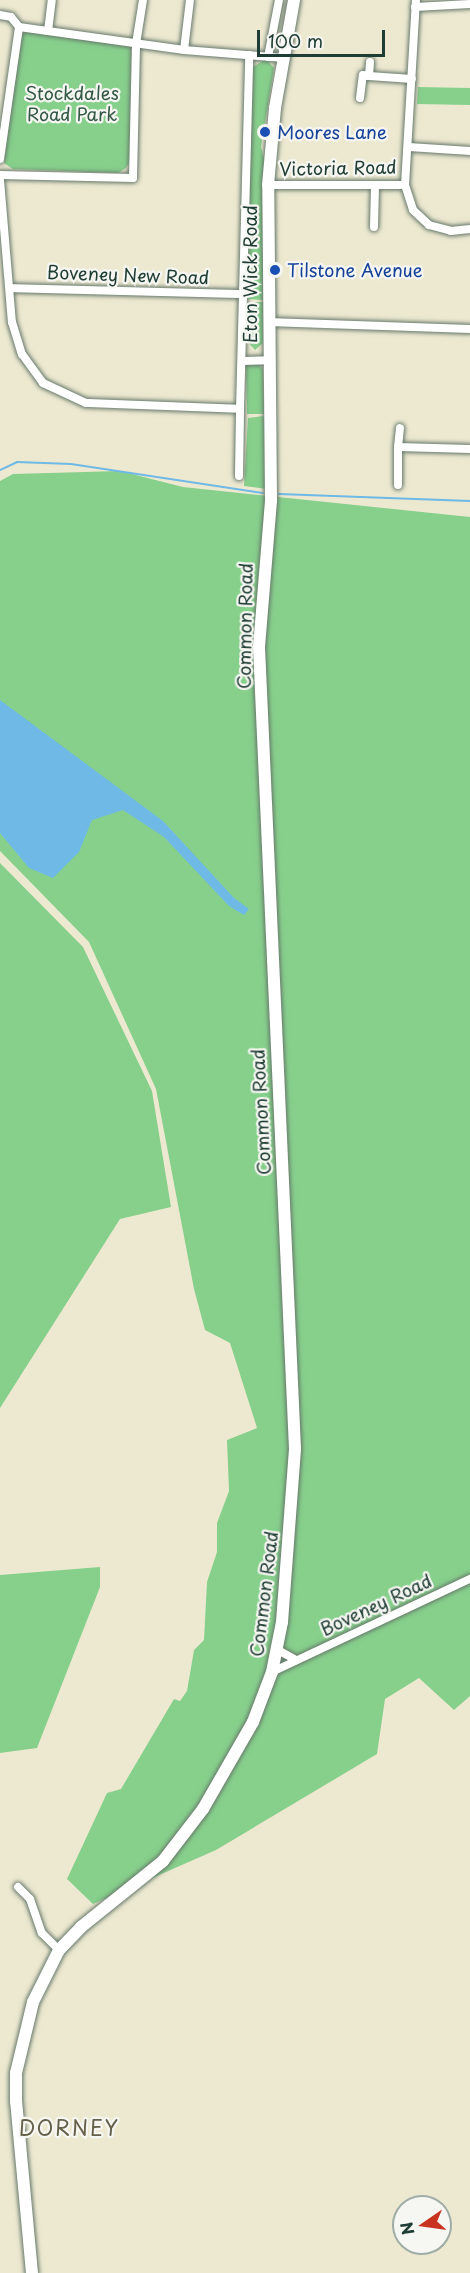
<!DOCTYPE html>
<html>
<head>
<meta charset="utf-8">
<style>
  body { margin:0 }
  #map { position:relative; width:470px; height:2273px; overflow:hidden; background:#ede9d1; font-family:"Playpen Sans",sans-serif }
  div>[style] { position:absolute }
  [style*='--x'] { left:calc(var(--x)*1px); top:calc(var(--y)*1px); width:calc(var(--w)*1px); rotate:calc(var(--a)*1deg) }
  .green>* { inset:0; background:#87d08c }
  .water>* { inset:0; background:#6fb9e7 }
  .stream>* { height:2px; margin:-1px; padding:0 1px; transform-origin:1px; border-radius:1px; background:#6fb9e7 }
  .roads { filter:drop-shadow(0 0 2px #67796b) drop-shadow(0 0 2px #67796b) }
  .street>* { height:8px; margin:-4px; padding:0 4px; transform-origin:4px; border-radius:4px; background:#fff }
  .secondary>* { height:12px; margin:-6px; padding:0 6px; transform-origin:6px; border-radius:6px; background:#fff }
  .dots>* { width:16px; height:16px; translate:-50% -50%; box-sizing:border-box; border:3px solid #f6f6f2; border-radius:50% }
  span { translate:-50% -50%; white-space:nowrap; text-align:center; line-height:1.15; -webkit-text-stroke:4.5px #f6f6f2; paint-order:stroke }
  .park-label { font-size:18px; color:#345a46 }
  .transit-label { font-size:18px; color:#164399 }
  .left { translate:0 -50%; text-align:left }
  .street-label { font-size:18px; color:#1f3d34 }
  .quarter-label { font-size:21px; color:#656049; letter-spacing:1.5px }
  .north { position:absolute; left:392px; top:2195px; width:60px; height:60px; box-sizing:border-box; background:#f6f6f2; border:2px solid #a0aca6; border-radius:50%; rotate:257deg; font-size:16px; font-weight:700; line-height:24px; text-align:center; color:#1f3d34 }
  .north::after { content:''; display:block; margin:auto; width:21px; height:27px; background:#c8321e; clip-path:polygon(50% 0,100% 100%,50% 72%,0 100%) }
  .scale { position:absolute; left:257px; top:30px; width:128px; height:27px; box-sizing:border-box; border:3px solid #1f3d34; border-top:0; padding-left:8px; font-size:18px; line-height:21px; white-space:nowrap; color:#1f3d34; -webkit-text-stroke:4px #f6f6f2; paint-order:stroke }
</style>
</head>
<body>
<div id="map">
  <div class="green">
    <div style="clip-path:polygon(27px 30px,131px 47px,130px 161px,126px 168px,118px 173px,13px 169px,4px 163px,20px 37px)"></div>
    <div style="clip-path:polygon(266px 59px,274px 68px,261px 147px,266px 165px,263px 300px,247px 299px,251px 68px)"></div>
    <div style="clip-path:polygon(418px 87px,470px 88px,470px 105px,417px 104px)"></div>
    <div style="clip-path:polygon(248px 302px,263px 302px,263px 343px,255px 350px,247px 341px)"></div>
    <div style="clip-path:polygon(257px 362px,263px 370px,264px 414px,247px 414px,246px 363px)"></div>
    <div style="clip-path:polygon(263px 416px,265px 419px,267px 489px,244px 486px,248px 418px)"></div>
    <div style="clip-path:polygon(120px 471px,183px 487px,470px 517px,470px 1696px,454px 1710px,419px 1678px,385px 1699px,377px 1754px,216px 1850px,93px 1904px,67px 1879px,107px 1793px,121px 1789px,174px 1699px,180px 1701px,187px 1691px,194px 1650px,204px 1640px,207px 1582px,217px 1552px,217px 1523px,229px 1491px,227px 1440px,257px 1428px,230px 1343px,205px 1330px,194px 1289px,156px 1089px,89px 942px,0 851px,0 481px,13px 474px)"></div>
    <div style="clip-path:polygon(0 863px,83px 947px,152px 1091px,171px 1207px,120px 1219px,0 1408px)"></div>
    <div style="clip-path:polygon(100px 1567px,100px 1587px,37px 1748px,0 1753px,0 1575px)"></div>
  </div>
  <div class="water">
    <div style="clip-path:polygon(0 700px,163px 821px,234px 898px,249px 909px,244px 915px,229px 906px,164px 837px,123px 810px,92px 820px,79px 852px,53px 878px,29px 868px,0 833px)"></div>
  </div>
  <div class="stream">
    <div style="--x:0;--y:470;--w:19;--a:-25"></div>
    <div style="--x:17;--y:462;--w:54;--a:2.1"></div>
    <div style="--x:71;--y:464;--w:194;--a:8.6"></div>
    <div style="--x:279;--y:494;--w:191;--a:2.1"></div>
  </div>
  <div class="roads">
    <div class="street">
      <div style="--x:415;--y:7;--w:55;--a:-3.1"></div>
      <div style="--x:0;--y:15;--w:11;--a:10"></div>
      <div style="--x:11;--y:17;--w:13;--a:51"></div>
      <div style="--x:19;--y:27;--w:167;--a:7.9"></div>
      <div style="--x:184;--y:50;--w:100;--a:4.6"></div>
      <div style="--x:48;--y:31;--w:31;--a:-83"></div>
      <div style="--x:184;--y:50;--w:50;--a:-83.2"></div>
      <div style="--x:268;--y:57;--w:58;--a:-79.1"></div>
      <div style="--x:370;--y:62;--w:14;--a:94"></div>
      <div style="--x:369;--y:76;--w:43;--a:4"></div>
      <div style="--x:360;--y:98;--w:23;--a:-83"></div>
      <div style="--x:363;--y:75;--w:6;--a:9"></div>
      <div style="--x:409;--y:147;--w:61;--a:3.8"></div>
      <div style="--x:0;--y:159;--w:133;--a:-81.8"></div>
      <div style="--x:0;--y:175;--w:133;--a:1.3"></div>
      <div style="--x:133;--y:178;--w:134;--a:-88.7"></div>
      <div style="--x:136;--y:44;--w:45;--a:-81"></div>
      <div style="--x:0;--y:180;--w:143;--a:85.2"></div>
      <div style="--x:12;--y:322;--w:34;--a:73"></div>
      <div style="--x:22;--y:354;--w:36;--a:54"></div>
      <div style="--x:43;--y:383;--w:47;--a:24.9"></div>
      <div style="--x:86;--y:403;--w:154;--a:2.2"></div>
      <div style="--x:240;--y:409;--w:354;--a:-88.5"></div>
      <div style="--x:268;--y:185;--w:137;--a:0"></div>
      <div style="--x:405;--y:185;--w:185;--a:-86.6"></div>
      <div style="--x:405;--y:185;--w:26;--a:72"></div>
      <div style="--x:413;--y:210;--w:22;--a:43"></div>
      <div style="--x:429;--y:225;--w:23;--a:15"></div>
      <div style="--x:451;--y:231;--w:19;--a:-6"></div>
      <div style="--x:374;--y:227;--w:42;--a:-88.6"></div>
      <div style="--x:10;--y:288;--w:234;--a:1.5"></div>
      <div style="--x:268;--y:322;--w:202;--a:2"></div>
      <div style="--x:243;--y:361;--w:25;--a:-2"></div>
      <div style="--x:398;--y:447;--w:19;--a:-84"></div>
      <div style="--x:239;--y:476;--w:67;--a:-89.1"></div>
      <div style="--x:398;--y:485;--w:38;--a:-90"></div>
      <div style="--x:398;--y:447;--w:72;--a:1.6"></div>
      <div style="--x:278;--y:1650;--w:21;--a:29"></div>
      <div style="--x:272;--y:1672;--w:219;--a:-25.2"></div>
      <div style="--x:18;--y:1887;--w:17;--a:45"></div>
      <div style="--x:30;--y:1899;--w:36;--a:71"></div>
      <div style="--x:42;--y:1933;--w:24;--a:45"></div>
    </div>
    <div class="secondary">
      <div style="--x:32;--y:2273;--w:172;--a:-95.3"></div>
      <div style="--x:16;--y:2102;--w:29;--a:-90"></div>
      <div style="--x:16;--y:2073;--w:73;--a:-76.5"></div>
      <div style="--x:33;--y:2002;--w:58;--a:-63.4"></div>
      <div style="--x:59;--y:1950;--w:32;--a:-46"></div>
      <div style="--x:81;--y:1927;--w:105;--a:-38.8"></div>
      <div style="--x:163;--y:1861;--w:66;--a:-52.4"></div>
      <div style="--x:203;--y:1809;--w:100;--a:-60.1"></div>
      <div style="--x:253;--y:1722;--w:53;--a:-69.2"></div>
      <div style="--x:272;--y:1672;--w:51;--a:-78.7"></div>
      <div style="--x:282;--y:1622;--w:173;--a:-85.7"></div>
      <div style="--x:295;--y:1449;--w:803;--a:-92.57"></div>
      <div style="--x:259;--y:647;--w:147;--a:-85.3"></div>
      <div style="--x:271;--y:500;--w:315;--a:-90.5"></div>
      <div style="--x:268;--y:185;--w:77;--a:-84.8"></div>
      <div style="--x:275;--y:108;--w:110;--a:-80"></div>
    </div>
  </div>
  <div class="dots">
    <div style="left:265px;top:132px;background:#1a4fb4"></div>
    <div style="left:275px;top:270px;background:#1a4fb4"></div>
  </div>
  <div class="park-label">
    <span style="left:72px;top:104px">Stockdales<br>Road Park</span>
  </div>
  <div class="transit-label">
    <span class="left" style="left:277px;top:132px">Moores Lane</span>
    <span class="left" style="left:287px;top:270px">Tilstone Avenue</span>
  </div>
  <div class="street-label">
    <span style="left:338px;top:168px;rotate:-1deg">Victoria Road</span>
    <span style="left:250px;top:274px;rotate:-90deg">Eton Wick Road</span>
    <span style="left:128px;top:275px;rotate:2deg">Boveney New Road</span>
    <span style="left:245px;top:626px;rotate:-89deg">Common Road</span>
    <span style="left:261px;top:1112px;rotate:-93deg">Common Road</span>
    <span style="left:264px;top:1594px;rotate:-83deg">Common Road</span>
    <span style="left:376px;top:1605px;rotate:-25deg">Boveney Road</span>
  </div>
  <div class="quarter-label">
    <span style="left:69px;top:2127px">DORNEY</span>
  </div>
  <div class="north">N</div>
  <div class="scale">100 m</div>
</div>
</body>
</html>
